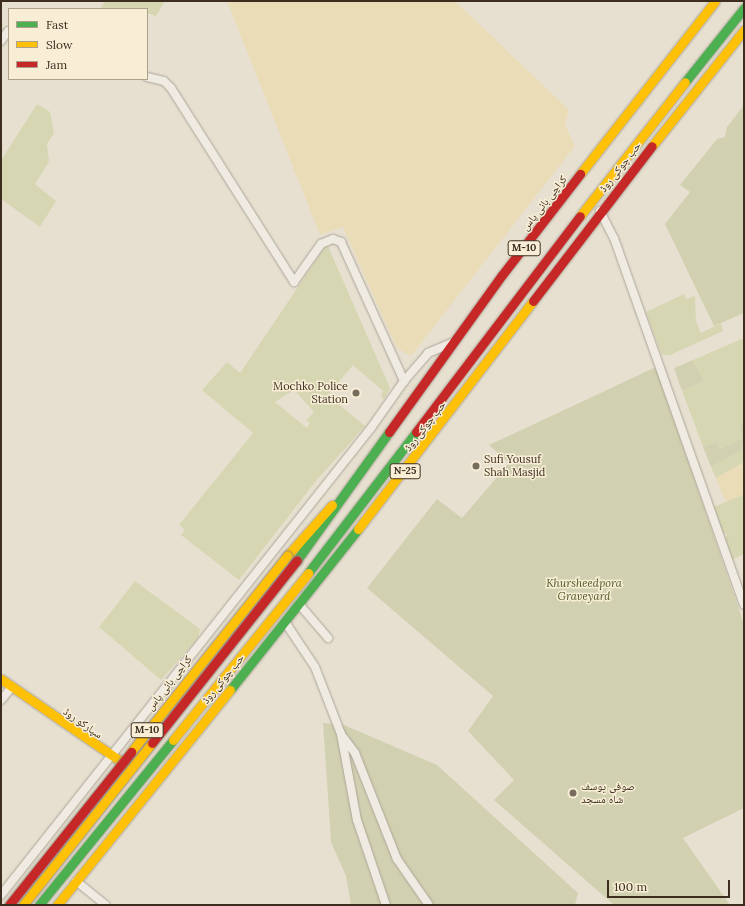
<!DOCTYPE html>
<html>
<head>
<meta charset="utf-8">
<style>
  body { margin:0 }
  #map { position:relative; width:745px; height:906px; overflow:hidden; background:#e7e0d0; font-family:Lora,"Noto Naskh Arabic",serif }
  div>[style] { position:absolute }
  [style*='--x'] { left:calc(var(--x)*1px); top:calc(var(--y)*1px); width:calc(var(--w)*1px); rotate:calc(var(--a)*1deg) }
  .green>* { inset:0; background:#d6d7b2 }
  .sand>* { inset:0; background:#eadcb7 }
  .cemetery>* { inset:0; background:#d1d1b1 }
  .roads { filter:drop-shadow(0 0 1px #aca598) drop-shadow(0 0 1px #aca598) }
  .street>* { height:8px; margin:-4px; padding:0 4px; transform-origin:4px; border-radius:4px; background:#efebe2 }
  .fast>* { height:9px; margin:-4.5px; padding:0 4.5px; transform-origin:4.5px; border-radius:4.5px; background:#4caf50 }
  .slow>* { height:9px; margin:-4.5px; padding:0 4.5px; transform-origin:4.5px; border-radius:4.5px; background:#ffc107 }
  .jam>* { height:9px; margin:-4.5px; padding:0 4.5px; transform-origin:4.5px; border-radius:4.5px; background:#c62828 }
  .bridges { filter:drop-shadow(0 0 1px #928a7f) drop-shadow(0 0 1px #928a7f) }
  .slow-bridge>* { height:9px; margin:-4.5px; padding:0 4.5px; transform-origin:4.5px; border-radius:4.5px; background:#ffc107 }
  .jam-bridge>* { height:9px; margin:-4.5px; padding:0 4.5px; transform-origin:4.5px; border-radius:4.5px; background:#c62828 }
  .dots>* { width:11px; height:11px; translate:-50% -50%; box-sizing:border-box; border:2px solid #f8eed6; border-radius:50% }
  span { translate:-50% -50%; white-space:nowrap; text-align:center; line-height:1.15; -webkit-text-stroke:3px #f8eed6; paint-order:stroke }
  .shield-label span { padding:1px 3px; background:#f8eed6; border:1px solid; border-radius:3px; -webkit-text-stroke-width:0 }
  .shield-label { font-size:10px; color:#3d2d1f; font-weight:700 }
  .street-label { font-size:11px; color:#3d2d1f }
  .poi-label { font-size:11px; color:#3d2d1f }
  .right { translate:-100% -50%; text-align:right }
  .left { translate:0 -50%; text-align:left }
  .park-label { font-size:11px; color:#4d5a24; font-style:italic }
  .frame { position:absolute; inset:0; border:2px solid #3d2d1f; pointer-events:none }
  .legend { position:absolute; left:8px; top:8px; width:140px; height:72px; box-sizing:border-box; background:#f8eed6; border:1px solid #ada18d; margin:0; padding:5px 7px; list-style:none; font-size:12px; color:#3d2d1f }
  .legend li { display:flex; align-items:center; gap:8px; height:20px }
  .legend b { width:20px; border:1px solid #ada18d }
  .scale { position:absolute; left:607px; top:880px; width:123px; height:18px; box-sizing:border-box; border:2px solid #3d2d1f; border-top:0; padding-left:5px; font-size:12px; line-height:14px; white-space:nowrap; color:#3d2d1f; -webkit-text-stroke:3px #f8eed6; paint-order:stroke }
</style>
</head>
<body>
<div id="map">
  <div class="green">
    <div style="clip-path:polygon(105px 1px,165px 1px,156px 16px,147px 13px,147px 9px,100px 9px)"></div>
    <div style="clip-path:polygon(37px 104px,50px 112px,54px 133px,47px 144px,49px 162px,35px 184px,56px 201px,40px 227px,1px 199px,1px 160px)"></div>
    <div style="clip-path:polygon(evenodd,327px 244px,390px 388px,384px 399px,381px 397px,383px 391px,353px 365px,328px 395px,365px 426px,316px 481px,239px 580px,181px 535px,185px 530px,179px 525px,253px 433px,202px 390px,227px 362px,240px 373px,327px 244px,294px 390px,314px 412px,306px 421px,310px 423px,307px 428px,275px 402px,294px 390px)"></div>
    <div style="clip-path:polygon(684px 294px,686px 299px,695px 296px,696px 321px,701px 333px,721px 323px,723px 331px,670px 355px,662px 355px,646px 312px)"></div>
    <div style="clip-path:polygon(744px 338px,744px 422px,739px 426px,743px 438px,720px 449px,716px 442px,703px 447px,682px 391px,704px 381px,693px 360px)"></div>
    <div style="clip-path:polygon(744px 449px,744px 462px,716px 478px,711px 467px)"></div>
    <div style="clip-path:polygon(744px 494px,744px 554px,732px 560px,725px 540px,727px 534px,722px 533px,714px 507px)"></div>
    <div style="clip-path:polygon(135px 581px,200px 629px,198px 638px,161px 680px,99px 627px)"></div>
  </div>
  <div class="sand">
    <div style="clip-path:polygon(227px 1px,455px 1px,569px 110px,565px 125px,575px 146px,411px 356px,397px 348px,343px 227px,320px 235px)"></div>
    <div style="clip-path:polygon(744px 462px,744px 494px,726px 502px,716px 478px)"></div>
  </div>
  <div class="cemetery">
    <div style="clip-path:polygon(744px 105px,744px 313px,714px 326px,665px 224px,690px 192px,680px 185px,717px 139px,725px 137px,727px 127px)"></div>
    <div style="clip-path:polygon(693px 360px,704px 381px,682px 391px,674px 368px)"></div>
    <div style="clip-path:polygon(656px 367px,744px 624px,744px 808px,683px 838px,730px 905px,614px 905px,494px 800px,514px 780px,468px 731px,493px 696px,367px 588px,437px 499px,462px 518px,509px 463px,489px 445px)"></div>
    <div style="clip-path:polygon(744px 422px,744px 449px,711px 467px,703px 447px,716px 442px,720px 449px,743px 438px,739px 426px)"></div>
    <div style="clip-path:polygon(323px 723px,344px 725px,437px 765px,578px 893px,575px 905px,351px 905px,346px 876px,331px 842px)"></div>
  </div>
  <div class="roads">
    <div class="street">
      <div style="--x:1;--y:41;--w:12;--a:-55"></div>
      <div style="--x:147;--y:77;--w:17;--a:13"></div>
      <div style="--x:164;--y:81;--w:10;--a:45"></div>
      <div style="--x:171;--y:88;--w:230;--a:57.6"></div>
      <div style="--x:294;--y:282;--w:47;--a:-54.6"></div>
      <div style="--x:321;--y:244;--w:13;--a:-23"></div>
      <div style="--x:333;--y:239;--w:9;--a:21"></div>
      <div style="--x:341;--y:242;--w:153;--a:65.6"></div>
      <div style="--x:600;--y:211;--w:30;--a:63"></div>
      <div style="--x:614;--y:238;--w:389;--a:70.5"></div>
      <div style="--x:299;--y:604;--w:45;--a:49.5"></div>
      <div style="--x:285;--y:622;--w:54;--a:56.3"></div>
      <div style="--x:315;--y:667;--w:72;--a:68.8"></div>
      <div style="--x:341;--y:734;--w:87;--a:79.5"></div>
      <div style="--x:357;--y:820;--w:90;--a:71.2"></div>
      <div style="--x:1;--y:700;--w:17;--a:-50"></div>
      <div style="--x:343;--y:737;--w:20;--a:53"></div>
      <div style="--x:355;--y:753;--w:114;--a:68.4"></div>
      <div style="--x:397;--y:859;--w:56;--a:55.2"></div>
      <div style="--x:76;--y:881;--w:38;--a:39"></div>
      <div style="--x:1;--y:895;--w:596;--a:-51.61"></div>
      <div style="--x:371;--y:428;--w:57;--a:-54.9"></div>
      <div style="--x:404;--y:381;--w:37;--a:-49"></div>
      <div style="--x:428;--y:353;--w:25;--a:-23"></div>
    </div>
    <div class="fast">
      <div style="--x:685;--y:82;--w:95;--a:-51.4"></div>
      <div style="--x:297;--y:560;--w:158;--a:-54.3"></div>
      <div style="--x:308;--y:573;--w:178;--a:-52.5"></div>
      <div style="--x:230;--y:690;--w:206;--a:-51.5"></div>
      <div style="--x:39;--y:905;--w:213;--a:-50.9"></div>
    </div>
    <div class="slow">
      <div style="--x:652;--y:146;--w:148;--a:-51.6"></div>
      <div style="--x:580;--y:174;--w:219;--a:-52"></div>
      <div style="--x:580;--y:216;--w:170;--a:-51.9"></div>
      <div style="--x:358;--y:529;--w:287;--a:-52.5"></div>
      <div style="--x:287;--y:556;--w:68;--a:-48.6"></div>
      <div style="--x:1;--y:679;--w:155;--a:34.5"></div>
      <div style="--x:173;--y:740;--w:215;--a:-51"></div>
      <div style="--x:57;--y:905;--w:276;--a:-51.2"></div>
    </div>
    <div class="jam">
      <div style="--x:533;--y:301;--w:195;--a:-52.5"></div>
      <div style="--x:389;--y:432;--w:193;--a:-54.3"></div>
      <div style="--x:502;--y:275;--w:128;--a:-52.3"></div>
      <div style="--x:416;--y:432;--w:271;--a:-52.8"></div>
    </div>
  </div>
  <div class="bridges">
    <div class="slow-bridge">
      <div style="--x:131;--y:752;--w:251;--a:-51.5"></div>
      <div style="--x:23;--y:905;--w:207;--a:-51.5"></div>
    </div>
    <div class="jam-bridge">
      <div style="--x:152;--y:743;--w:233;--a:-51.6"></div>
      <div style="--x:9;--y:905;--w:196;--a:-51.4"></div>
    </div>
  </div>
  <div class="dots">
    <div style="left:356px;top:393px;background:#786c5d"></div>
    <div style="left:476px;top:466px;background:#786c5d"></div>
    <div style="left:573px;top:793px;background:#786c5d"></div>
  </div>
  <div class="shield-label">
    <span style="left:524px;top:248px">M-10</span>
    <span style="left:405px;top:471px">N-25</span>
    <span style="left:147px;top:730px">M-10</span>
  </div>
  <div class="street-label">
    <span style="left:620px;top:167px;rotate:-52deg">حب چوکی روڈ</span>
    <span style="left:544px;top:203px;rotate:-52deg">کراچی بائی پاس</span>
    <span style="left:425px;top:426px;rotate:-52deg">حب چوکی روڈ</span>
    <span style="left:223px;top:679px;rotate:-51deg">حب چوکی روڈ</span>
    <span style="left:169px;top:683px;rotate:-52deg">کراچی بائی پاس</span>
    <span style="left:83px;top:723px;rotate:35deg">سپارکو روڈ</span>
  </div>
  <div class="poi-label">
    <span class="right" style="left:348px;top:393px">Mochko Police<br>Station</span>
    <span class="left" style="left:484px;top:466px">Sufi Yousuf<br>Shah Masjid</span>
    <span class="left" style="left:581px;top:793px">صوفی یوسف<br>شاہ مسجد</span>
  </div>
  <div class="park-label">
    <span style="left:584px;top:590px">Khursheedpora<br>Graveyard</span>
  </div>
  <div class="frame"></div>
  <ul class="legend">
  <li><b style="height:5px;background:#4caf50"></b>Fast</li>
  <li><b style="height:5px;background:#ffc107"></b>Slow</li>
  <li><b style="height:5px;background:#c62828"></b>Jam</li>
  </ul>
  <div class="scale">100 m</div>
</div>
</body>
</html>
